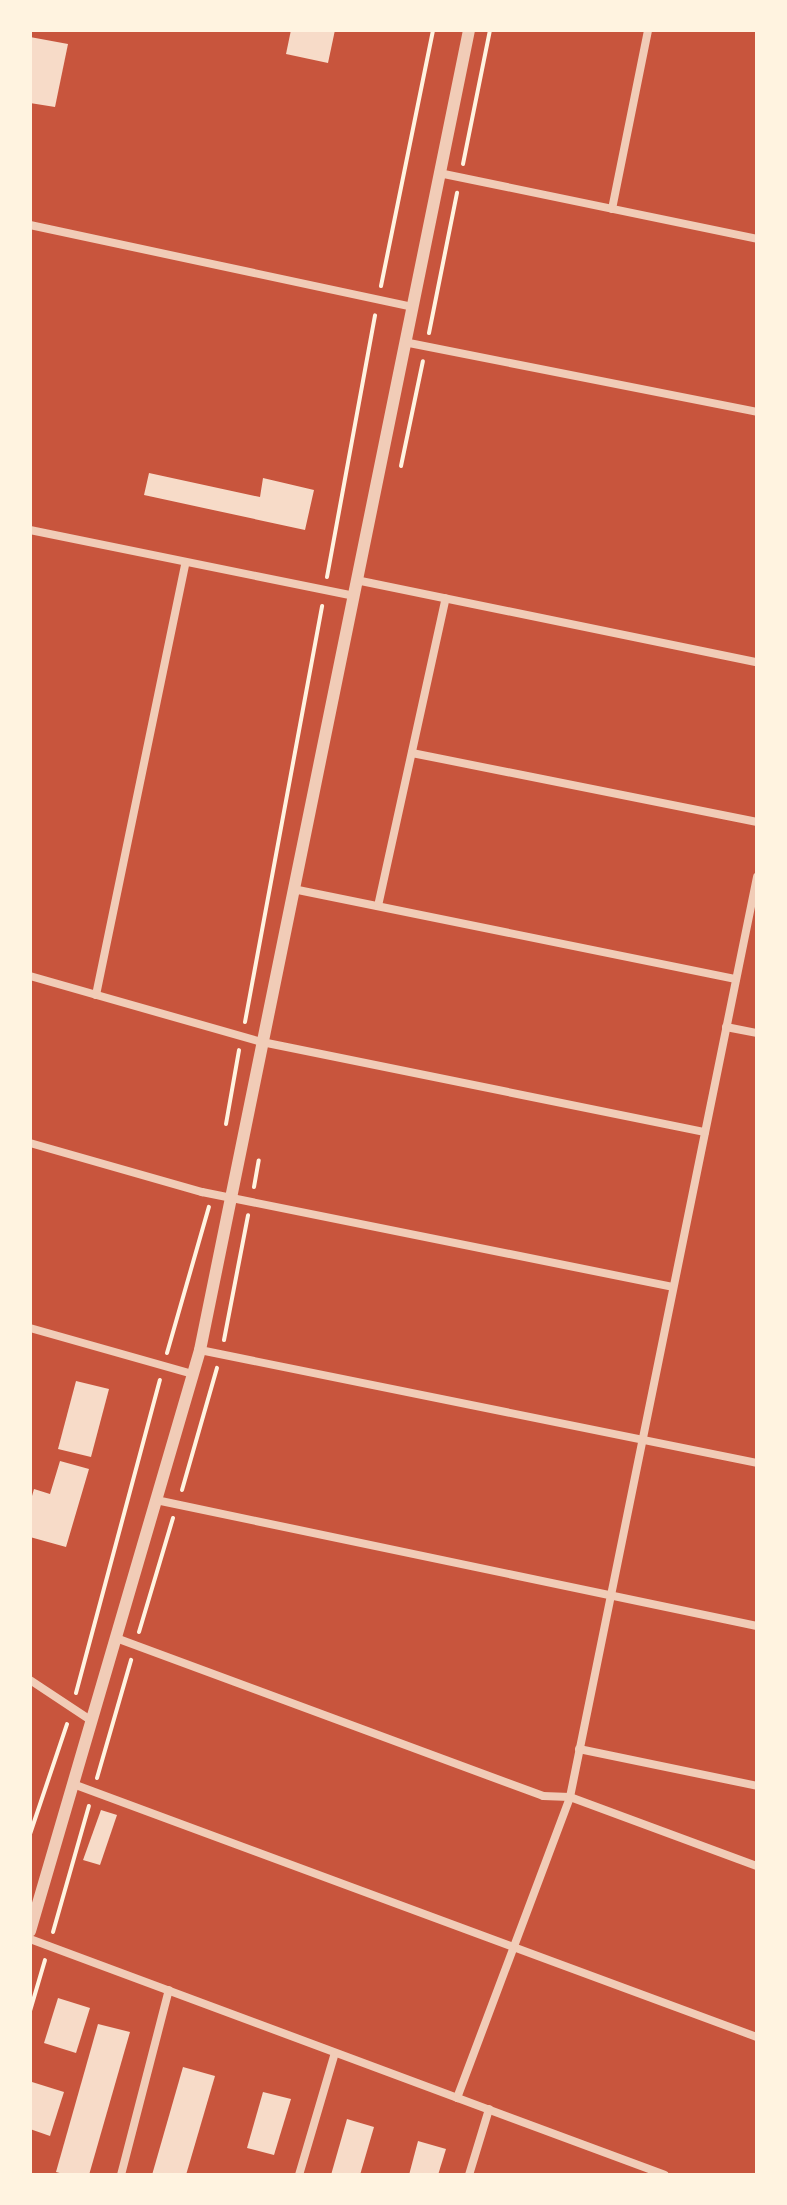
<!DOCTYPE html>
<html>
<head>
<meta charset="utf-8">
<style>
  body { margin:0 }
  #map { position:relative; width:787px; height:2205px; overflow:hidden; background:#c8553d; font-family:Inter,sans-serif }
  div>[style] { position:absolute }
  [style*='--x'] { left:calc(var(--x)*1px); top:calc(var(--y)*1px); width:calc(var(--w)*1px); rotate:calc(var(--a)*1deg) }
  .building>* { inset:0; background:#f7dbc8 }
  .path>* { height:4px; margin:-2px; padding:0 2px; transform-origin:2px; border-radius:2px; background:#fff3e0 }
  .minor>* { height:8px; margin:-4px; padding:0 4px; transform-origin:4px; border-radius:4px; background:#f1ccb7 }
  .tertiary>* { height:12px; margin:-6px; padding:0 6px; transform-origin:6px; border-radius:6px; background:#f1ccb7 }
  span { translate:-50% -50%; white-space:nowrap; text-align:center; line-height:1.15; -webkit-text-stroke:8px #fff3e0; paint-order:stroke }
  .frame { position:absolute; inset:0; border:32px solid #fff3e0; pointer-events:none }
</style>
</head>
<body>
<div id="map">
  <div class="building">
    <div style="clip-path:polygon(291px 30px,335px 30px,328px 63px,286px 54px)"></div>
    <div style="clip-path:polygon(30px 37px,68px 44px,55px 107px,30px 103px)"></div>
    <div style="clip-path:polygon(149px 473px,260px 497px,263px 478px,314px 490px,305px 530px,144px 495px)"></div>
    <div style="clip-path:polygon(76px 1381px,109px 1389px,91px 1457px,58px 1449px)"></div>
    <div style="clip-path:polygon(60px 1461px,89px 1469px,66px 1547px,30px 1537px,30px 1503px,34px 1489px,50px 1494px)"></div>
    <div style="clip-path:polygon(101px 1810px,117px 1815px,100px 1865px,83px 1860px)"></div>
    <div style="clip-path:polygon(58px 1998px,90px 2008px,76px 2053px,44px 2043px)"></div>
    <div style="clip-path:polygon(98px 2024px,130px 2032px,89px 2175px,67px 2175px,56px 2172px)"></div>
    <div style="clip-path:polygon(183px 2067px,215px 2076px,186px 2175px,152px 2175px)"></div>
    <div style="clip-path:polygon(32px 2082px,64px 2092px,50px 2136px,30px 2129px)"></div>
    <div style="clip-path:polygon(263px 2092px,291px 2099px,274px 2155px,247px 2148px)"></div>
    <div style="clip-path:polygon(347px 2119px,374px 2127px,360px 2175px,331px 2175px)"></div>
    <div style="clip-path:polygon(418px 2141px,446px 2149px,438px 2175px,409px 2175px)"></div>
  </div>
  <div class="path">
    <div style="--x:463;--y:164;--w:137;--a:-78.6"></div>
    <div style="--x:381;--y:286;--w:261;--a:-78.5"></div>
    <div style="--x:429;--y:333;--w:143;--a:-78.7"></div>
    <div style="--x:401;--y:466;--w:107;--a:-78.2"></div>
    <div style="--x:327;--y:577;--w:266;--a:-79.6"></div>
    <div style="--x:245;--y:1022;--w:423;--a:-79.5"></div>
    <div style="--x:226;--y:1124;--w:75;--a:-80"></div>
    <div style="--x:254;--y:1187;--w:27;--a:-80"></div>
    <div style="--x:224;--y:1340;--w:127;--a:-79.1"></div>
    <div style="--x:167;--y:1353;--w:152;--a:-74"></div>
    <div style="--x:182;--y:1490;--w:127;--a:-74"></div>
    <div style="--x:139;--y:1632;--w:119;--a:-73.4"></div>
    <div style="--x:76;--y:1693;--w:324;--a:-75"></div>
    <div style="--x:97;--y:1778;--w:123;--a:-73.9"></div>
    <div style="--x:30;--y:1834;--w:116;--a:-71.4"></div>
    <div style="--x:53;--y:1932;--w:131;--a:-74.1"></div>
    <div style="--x:30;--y:2011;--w:53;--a:-73.6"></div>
  </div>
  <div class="minor">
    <div style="--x:439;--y:173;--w:325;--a:11.7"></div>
    <div style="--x:612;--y:209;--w:183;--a:-78.6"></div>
    <div style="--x:30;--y:225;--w:391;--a:12.1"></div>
    <div style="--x:404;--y:342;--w:360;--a:11.2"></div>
    <div style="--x:30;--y:530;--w:330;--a:11.5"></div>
    <div style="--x:356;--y:580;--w:409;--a:11.6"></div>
    <div style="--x:412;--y:753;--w:352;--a:11.3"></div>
    <div style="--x:293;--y:889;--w:452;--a:11.5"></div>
    <div style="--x:378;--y:906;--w:315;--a:-77.6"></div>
    <div style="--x:30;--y:976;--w:241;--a:15.9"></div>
    <div style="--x:262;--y:1042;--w:452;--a:11.5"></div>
    <div style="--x:96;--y:995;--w:442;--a:-78.3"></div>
    <div style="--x:726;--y:1027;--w:32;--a:11"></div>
    <div style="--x:30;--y:1143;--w:179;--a:15.9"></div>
    <div style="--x:202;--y:1192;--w:480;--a:11.4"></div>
    <div style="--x:30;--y:1328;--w:169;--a:15.8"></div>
    <div style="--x:200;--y:1350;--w:568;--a:11.47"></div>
    <div style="--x:156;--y:1500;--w:614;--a:11.84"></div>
    <div style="--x:116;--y:1638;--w:455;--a:20.3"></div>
    <div style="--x:543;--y:1796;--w:27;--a:2"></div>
    <div style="--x:570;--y:1797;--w:199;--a:20.3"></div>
    <div style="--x:30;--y:1680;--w:74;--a:33.5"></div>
    <div style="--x:579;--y:1749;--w:182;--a:11.7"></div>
    <div style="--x:73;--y:1784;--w:729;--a:20.3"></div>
    <div style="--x:30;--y:1939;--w:677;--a:20.39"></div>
    <div style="--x:457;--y:2098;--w:322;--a:-69.4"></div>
    <div style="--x:570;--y:1797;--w:939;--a:-78.51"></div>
    <div style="--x:121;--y:2175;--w:191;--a:-75.5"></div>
    <div style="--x:299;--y:2175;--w:127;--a:-73.6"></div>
    <div style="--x:469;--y:2175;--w:69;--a:-73.1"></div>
  </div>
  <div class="tertiary">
    <div style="--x:30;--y:1931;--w:605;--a:-73.69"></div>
    <div style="--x:200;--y:1350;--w:1347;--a:-78.48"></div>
  </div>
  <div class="frame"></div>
</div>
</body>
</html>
